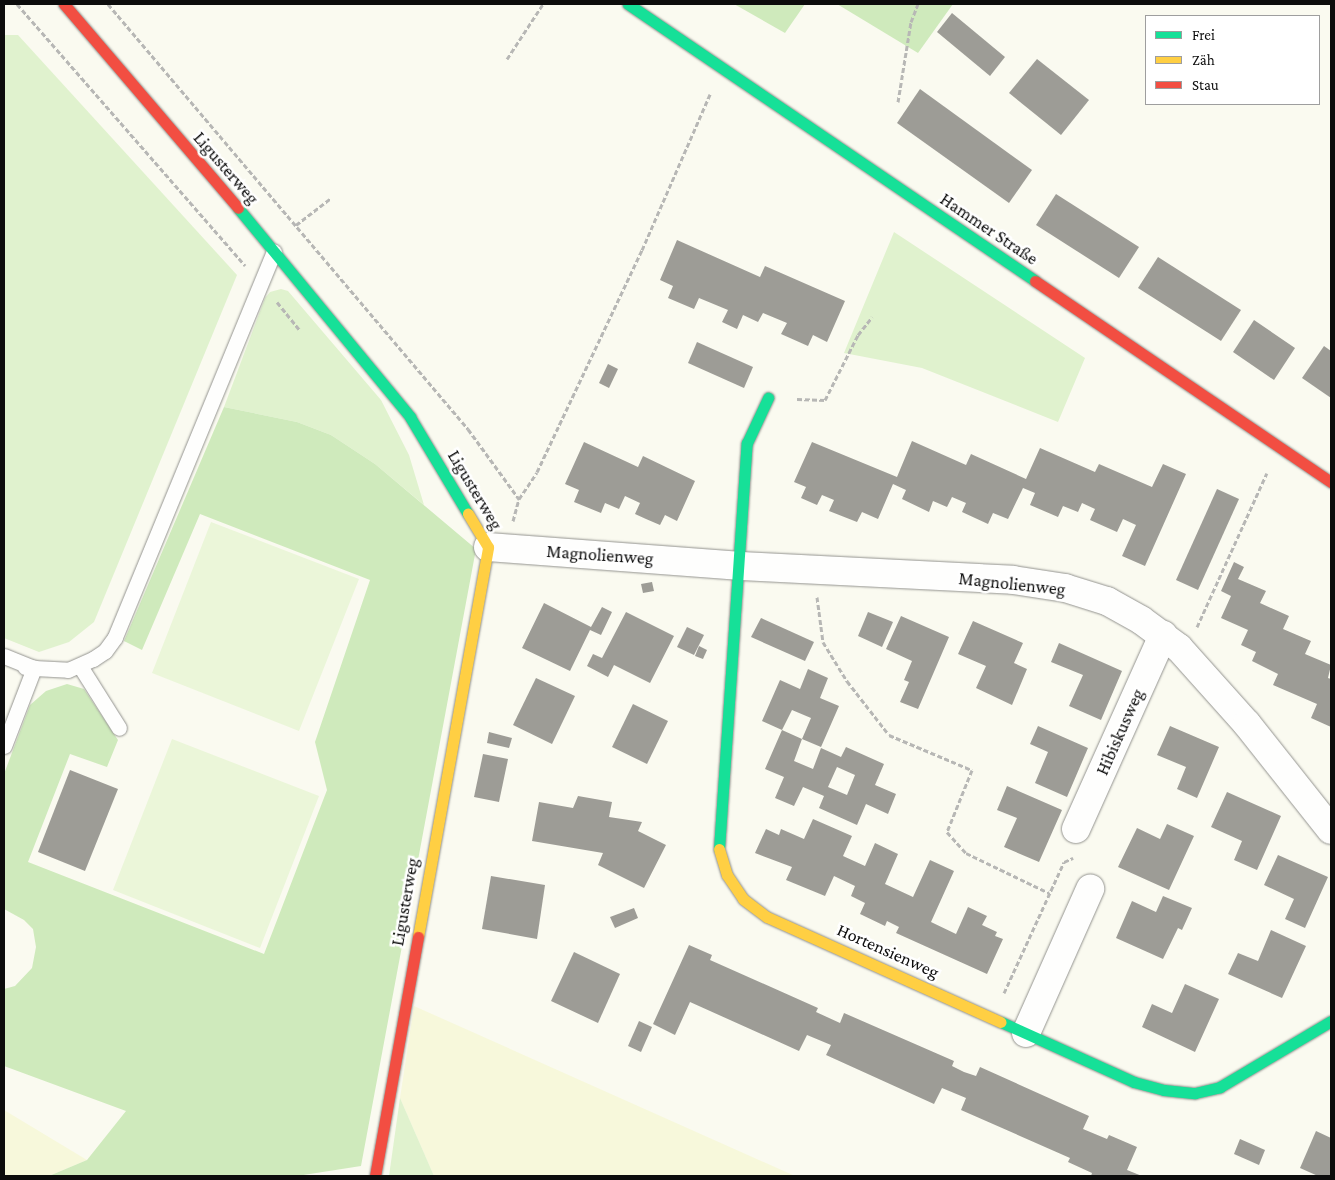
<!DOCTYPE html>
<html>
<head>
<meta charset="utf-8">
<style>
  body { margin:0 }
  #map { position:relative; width:1335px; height:1180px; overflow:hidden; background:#fafaf0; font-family:"Crimson Pro",serif }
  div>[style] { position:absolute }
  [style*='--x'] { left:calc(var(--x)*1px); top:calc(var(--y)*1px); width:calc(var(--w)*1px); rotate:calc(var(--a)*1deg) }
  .farmland>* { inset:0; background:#f7f8db }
  .green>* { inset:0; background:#e0f2ce }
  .forest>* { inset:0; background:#cfeabc }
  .pitch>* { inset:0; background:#ebf6d9 }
  .building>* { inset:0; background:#9d9c96 }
  .path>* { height:3px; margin-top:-1.5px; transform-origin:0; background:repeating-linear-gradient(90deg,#b7b7b5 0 5px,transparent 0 7.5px) }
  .roads { filter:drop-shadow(0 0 1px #93938f) drop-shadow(0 0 1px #93938f) }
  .lane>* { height:15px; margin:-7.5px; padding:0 7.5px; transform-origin:7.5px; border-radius:7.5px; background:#fefefd }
  .street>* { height:28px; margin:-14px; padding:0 14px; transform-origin:14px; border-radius:14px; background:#fefefd }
  .fast>* { height:11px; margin:-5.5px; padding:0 5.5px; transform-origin:5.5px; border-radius:5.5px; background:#16e098 }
  .slow>* { height:11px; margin:-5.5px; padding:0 5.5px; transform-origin:5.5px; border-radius:5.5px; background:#ffcf43 }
  .jam>* { height:11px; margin:-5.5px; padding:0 5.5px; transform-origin:5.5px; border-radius:5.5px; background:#f24e42 }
  span { translate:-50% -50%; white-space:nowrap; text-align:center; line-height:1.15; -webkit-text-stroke:5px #fff; paint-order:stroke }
  .street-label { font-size:18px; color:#0c0c0c }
  .frame { position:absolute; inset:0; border:5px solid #0c0c0c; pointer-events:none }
  .legend { position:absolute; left:1145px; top:15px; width:175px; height:90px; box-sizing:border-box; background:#fff; border:1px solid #9e9e9e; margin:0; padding:6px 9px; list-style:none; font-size:15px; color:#0c0c0c }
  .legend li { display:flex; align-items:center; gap:10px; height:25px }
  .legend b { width:25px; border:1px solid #9e9e9e }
</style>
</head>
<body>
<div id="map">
  <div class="farmland">
    <div style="clip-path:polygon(414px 1006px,795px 1176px,434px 1176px,400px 1098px)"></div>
    <div style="clip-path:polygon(4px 1110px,87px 1160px,49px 1176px,4px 1176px)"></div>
  </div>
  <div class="green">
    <div style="clip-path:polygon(4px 35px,18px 35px,237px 275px,94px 622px,69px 642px,39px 652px,4px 638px)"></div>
    <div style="clip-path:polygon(894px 232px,1085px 358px,1058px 422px,922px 368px,844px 353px)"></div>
    <div style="clip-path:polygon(281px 289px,288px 291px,381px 400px,409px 455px,424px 505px,375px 464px,331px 435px,297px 422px,224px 407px,265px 298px,270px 292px)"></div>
    <div style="clip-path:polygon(400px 1098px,434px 1176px,389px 1176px)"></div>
  </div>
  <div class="forest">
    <div style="clip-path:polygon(734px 4px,805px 4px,785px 33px)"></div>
    <div style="clip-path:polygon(837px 4px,953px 4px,918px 53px)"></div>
    <div style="clip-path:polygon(224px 407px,297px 422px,331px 435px,375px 464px,476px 549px,361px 1166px,297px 1176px,49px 1176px,87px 1160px,126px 1111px,4px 1066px,4px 989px,15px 986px,32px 968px,36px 947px,33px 929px,24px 920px,4px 909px,4px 774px,30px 705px,46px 691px,67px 684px,84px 689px,118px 740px,107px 767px,70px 754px,28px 862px,264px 954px,327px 790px,315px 742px,370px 580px,200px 514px,142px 650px,124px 641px)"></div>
  </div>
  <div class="pitch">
    <div style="clip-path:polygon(211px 522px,359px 579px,299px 731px,152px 673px)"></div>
    <div style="clip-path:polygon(172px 739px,319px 796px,260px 948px,113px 890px)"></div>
  </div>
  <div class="building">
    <div style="clip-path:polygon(952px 13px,1005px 57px,990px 76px,937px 32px)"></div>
    <div style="clip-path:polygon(1037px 59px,1089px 100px,1061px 135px,1009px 93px)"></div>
    <div style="clip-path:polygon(920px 89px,1032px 170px,1009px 203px,897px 123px)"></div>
    <div style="clip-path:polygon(1056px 194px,1139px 247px,1119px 278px,1036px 225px)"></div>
    <div style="clip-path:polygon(677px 240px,760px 277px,765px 266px,845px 301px,827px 342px,813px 335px,808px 346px,781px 334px,787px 323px,763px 313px,758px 322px,743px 315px,737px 329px,722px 322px,728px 310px,699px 298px,694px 309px,668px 298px,673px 286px,660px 280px)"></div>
    <div style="clip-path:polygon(1158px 257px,1241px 310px,1221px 341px,1138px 288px)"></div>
    <div style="clip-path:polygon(1254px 320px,1295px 348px,1274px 380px,1233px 352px)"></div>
    <div style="clip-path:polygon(697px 342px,753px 367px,744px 388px,688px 363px)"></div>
    <div style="clip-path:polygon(1324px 346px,1331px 351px,1331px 398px,1302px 378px)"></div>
    <div style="clip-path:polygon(608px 364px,618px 369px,609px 388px,599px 383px)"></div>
    <div style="clip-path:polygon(912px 441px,966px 465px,971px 454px,1026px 479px,1040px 448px,1095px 472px,1099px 464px,1152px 487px,1163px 464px,1186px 474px,1145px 566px,1122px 556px,1136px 525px,1123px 519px,1117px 532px,1090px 520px,1095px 509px,1082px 503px,1078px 512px,1063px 506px,1058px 517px,1030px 505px,1035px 493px,1023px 488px,1008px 519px,993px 513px,988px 524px,962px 512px,966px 503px,952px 497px,947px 507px,933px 501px,929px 512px,902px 499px,906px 490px,893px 484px,878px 519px,862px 512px,857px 522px,829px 511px,834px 500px,822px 495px,817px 505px,801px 498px,806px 487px,794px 482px,812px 442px,897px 477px)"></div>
    <div style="clip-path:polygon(584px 442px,638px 467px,643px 456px,695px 481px,677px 521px,665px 515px,660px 525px,646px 519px,635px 514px,640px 503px,625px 496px,619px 509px,605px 503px,601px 513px,574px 502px,579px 490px,565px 484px)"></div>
    <div style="clip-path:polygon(1217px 489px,1239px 499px,1198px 590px,1176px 580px)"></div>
    <div style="clip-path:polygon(1234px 562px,1244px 567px,1238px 579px,1266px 591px,1260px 603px,1289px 616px,1283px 629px,1311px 641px,1305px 654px,1331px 665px,1328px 678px,1331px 679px,1331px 727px,1311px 718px,1317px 704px,1273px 685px,1278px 674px,1252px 661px,1256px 652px,1241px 645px,1248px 630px,1221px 618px,1231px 596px,1221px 591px)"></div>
    <div style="clip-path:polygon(652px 582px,654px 591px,643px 593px,641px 584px)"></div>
    <div style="clip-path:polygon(544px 603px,591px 627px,602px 607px,612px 612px,601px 635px,590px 630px,570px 671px,522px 648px)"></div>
    <div style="clip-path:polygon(626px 612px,674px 636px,650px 683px,614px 665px,608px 677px,587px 666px,593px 654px,602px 658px)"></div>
    <div style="clip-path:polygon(868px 612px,893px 622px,882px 647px,858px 636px)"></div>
    <div style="clip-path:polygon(901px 616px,949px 637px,918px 709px,900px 702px,909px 682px,904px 680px,912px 661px,886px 649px)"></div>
    <div style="clip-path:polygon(761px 618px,814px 642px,805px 661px,751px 637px)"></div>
    <div style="clip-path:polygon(973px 621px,1023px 643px,1014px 663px,1027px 669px,1012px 705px,976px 688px,986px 666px,958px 654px)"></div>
    <div style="clip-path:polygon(687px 627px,704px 635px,694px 655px,677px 647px)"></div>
    <div style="clip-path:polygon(1059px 643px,1122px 671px,1101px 720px,1069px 706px,1083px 675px,1051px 662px)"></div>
    <div style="clip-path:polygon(699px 646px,707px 650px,703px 659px,695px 656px)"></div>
    <div style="clip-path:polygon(808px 669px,828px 678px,820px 698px,839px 706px,821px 747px,802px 739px,811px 718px,792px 710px,782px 730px,762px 721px,780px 680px,800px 689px)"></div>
    <div style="clip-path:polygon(536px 678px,575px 696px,552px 744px,513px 725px)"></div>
    <div style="clip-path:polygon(633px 704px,668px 721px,647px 764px,612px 747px)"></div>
    <div style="clip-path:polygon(1038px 726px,1088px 748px,1067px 797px,1035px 783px,1048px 752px,1030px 744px)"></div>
    <div style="clip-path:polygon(1170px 726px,1219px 747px,1197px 798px,1177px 789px,1186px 767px,1157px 755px)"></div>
    <div style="clip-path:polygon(evenodd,782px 730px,802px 739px,794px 761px,813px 769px,821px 748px,841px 757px,846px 747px,884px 764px,875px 785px,896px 794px,888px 814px,866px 804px,857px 825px,819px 808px,824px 796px,803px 787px,794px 806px,775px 798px,784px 777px,765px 769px,782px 730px,837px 767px,855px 775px,847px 795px,828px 787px,837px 767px)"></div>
    <div style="clip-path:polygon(489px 732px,512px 738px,509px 748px,487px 743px)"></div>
    <div style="clip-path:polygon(483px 754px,508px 759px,499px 802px,474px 797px)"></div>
    <div style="clip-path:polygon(70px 770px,118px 789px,85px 871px,38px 852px)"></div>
    <div style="clip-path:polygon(1007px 786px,1062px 810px,1039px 862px,1004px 847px,1017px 818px,997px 810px)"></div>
    <div style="clip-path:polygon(1227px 792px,1281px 816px,1257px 870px,1234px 860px,1242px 841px,1211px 827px)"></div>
    <div style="clip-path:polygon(578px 796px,612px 802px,609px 817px,642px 822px,638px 831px,666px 845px,644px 888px,598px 865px,603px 853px,532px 841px,539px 802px,573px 808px)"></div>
    <div style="clip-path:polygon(813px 819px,852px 836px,843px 856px,865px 866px,875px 843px,898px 854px,885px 884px,913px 897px,930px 860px,954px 871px,931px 922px,956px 934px,968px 907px,987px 916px,982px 925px,997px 932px,995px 936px,1003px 939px,987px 974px,896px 933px,899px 927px,887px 921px,885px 926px,860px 914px,865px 903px,851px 896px,855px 886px,834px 876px,825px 896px,786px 880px,792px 867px,755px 853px,766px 829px,779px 835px,781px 829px,804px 839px)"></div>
    <div style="clip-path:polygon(1167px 824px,1194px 836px,1169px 890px,1118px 867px,1137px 828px,1160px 839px)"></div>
    <div style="clip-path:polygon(1278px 855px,1328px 877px,1305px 928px,1285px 919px,1294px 899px,1264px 885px)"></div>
    <div style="clip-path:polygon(491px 876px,545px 885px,537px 939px,482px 929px)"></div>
    <div style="clip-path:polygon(1163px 896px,1192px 908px,1182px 930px,1178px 928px,1163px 959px,1116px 938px,1132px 901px,1156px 912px)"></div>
    <div style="clip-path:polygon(634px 908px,638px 918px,615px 928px,610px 917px)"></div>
    <div style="clip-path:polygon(1271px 930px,1306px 946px,1282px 998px,1228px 974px,1238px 953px,1258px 961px)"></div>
    <div style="clip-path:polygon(689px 945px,712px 955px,710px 960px,818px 1008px,816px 1012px,840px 1023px,844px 1013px,954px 1061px,952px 1066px,964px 1072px,976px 1076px,980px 1067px,1089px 1116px,1083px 1129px,1107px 1139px,1109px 1135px,1137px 1147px,1127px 1170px,1142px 1176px,1091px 1176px,1092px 1173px,1068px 1162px,1070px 1158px,961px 1110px,966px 1098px,942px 1088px,934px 1104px,826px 1055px,831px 1045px,807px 1035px,799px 1051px,690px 1002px,675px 1035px,653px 1024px)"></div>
    <div style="clip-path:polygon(574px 952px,620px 974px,598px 1023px,551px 1001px)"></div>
    <div style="clip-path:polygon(1185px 984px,1219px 999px,1195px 1052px,1142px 1027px,1152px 1004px,1172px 1013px)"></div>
    <div style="clip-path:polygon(639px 1021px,652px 1027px,641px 1052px,628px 1046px)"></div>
    <div style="clip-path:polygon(1316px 1131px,1331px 1138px,1331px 1176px,1318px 1176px,1300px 1168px)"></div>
    <div style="clip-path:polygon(1240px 1139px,1265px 1150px,1259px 1165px,1234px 1154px)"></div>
  </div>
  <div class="path">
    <div style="--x:17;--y:4;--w:347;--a:48.9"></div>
    <div style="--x:108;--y:4;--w:557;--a:49.73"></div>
    <div style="--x:468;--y:429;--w:87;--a:53.9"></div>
    <div style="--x:507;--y:59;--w:66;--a:-56.8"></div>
    <div style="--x:898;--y:102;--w:81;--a:-80.8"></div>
    <div style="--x:911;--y:22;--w:19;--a:-69"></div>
    <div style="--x:296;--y:225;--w:44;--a:-37.6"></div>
    <div style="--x:277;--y:302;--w:36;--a:51"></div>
    <div style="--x:797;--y:399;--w:28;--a:2"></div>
    <div style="--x:825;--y:400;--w:73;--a:-63.1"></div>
    <div style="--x:858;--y:335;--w:23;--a:-52"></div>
    <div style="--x:513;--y:521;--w:23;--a:-75"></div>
    <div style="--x:519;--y:499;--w:32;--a:-56"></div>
    <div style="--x:537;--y:472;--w:246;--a:-64.7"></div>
    <div style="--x:642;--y:250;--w:170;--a:-66.4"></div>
    <div style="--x:817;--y:597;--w:45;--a:82.4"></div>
    <div style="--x:823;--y:642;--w:46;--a:58.4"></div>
    <div style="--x:847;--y:681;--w:68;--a:52.1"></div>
    <div style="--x:889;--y:735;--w:90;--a:22.9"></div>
    <div style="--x:972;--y:770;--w:67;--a:112"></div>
    <div style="--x:947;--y:832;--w:28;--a:48"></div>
    <div style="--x:966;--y:853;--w:92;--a:25.7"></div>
    <div style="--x:1197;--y:627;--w:169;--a:-65.6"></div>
    <div style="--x:1004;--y:993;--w:144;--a:-65.4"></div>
    <div style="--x:1064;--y:862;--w:10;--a:-24"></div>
  </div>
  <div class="roads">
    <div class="lane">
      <div style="--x:4;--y:656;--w:32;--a:22"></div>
      <div style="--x:34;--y:668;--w:34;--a:3"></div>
      <div style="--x:68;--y:670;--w:27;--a:-24"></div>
      <div style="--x:93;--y:659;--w:14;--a:-34"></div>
      <div style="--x:105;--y:651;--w:17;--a:-54"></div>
      <div style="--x:115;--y:637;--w:417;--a:-67.6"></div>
      <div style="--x:80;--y:666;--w:73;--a:57.8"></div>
      <div style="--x:4;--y:746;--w:84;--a:-69"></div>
      <div style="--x:34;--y:668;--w:9;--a:-174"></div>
    </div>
    <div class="street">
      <div style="--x:488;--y:547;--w:254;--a:4.3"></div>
      <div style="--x:741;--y:566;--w:272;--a:2.9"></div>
      <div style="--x:1013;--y:580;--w:53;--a:8.7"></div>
      <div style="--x:1065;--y:588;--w:44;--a:17.2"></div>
      <div style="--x:1107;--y:601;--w:39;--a:29"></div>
      <div style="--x:1141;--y:620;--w:47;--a:36.4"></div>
      <div style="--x:1179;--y:648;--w:102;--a:48.2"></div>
      <div style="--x:1247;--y:724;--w:135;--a:51.6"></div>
      <div style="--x:1076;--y:829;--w:213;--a:-65.8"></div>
      <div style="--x:1026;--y:1033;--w:158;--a:-66"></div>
    </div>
    <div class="fast">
      <div style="--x:628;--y:4;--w:492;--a:34.2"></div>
      <div style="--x:238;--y:208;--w:271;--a:50.5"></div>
      <div style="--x:410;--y:417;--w:113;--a:59.1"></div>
      <div style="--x:719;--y:849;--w:407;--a:-86.1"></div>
      <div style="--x:747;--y:443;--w:50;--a:-65"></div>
      <div style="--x:1001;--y:1022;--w:146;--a:24.3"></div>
      <div style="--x:1134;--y:1082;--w:31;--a:15"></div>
      <div style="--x:1164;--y:1090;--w:31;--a:6"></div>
      <div style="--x:1195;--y:1093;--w:26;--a:-13"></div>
      <div style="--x:1220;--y:1087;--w:129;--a:-30.7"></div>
    </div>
    <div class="slow">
      <div style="--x:719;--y:849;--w:27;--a:73"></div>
      <div style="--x:727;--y:875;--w:29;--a:56"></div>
      <div style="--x:743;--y:899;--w:30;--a:37"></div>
      <div style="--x:767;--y:917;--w:256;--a:24.2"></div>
      <div style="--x:418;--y:937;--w:396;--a:-79.8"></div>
      <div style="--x:488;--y:547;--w:39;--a:-121"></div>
    </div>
    <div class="jam">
      <div style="--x:64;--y:4;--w:268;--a:49.5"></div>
      <div style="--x:1035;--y:281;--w:358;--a:34.2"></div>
      <div style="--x:375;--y:1176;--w:243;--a:-79.8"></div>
    </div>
  </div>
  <div class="street-label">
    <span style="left:226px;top:168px;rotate:49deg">Ligusterweg</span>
    <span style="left:989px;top:229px;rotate:34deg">Hammer Straße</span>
    <span style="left:475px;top:490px;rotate:59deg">Ligusterweg</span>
    <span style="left:600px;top:555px;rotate:4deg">Magnolienweg</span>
    <span style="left:1012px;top:584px;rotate:6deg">Magnolienweg</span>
    <span style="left:1120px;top:732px;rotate:-66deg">Hibiskusweg</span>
    <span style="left:405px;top:902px;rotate:-80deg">Ligusterweg</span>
    <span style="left:888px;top:951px;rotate:24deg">Hortensienweg</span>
  </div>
  <div class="frame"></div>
  <ul class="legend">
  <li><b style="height:6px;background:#16e098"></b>Frei</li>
  <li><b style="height:6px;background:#ffcf43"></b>Zäh</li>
  <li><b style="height:6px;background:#f24e42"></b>Stau</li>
  </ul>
</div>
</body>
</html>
